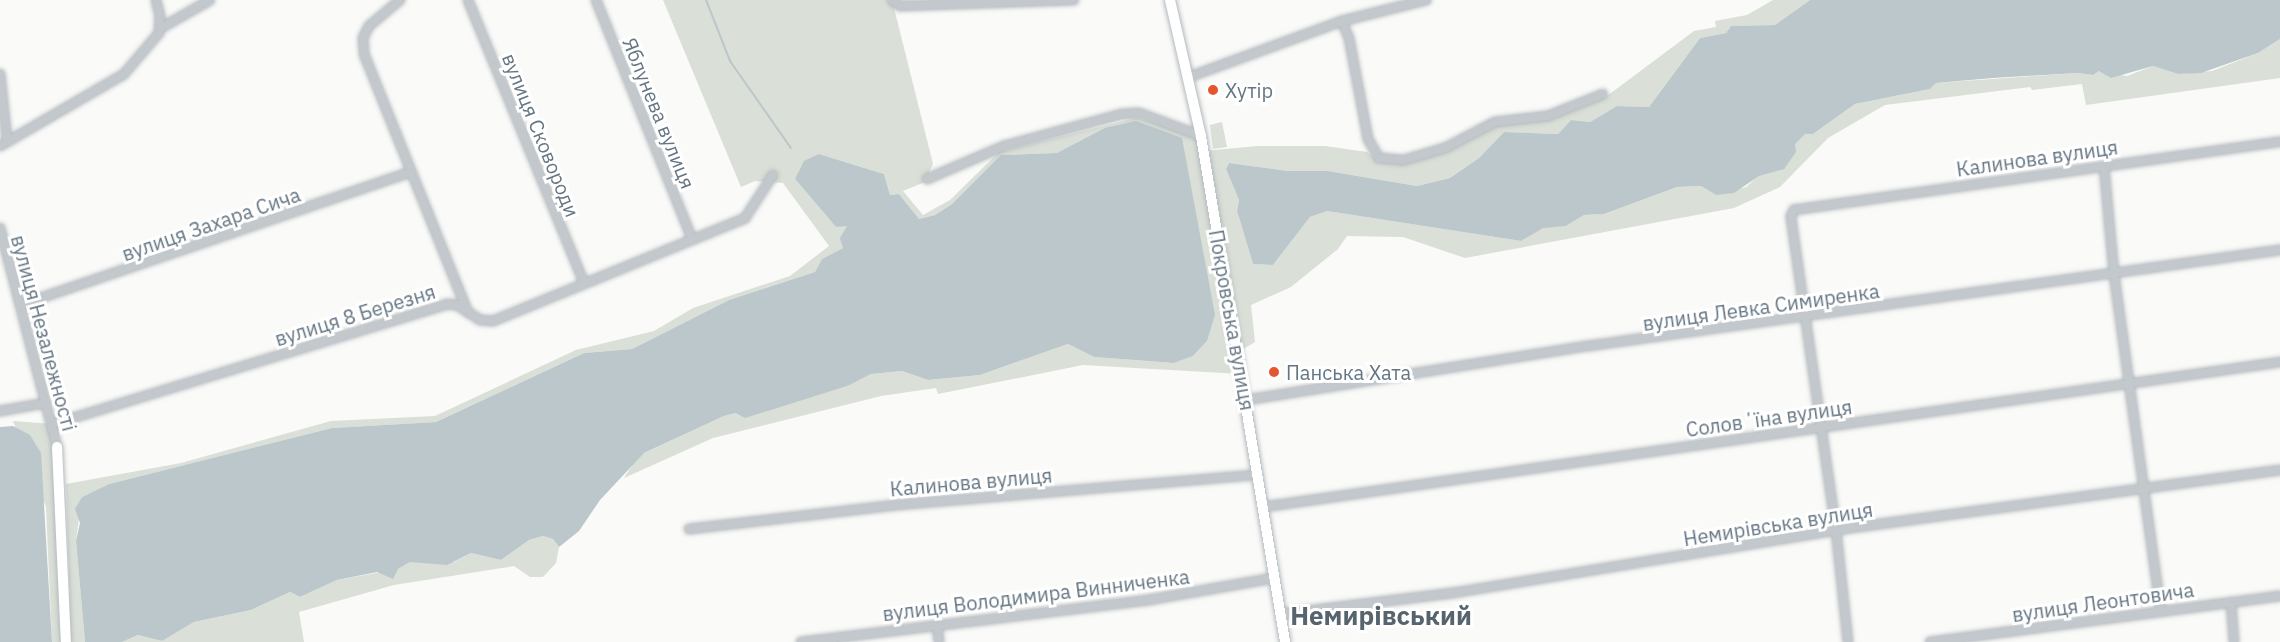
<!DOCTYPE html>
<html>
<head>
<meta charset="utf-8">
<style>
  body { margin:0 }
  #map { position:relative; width:2280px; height:642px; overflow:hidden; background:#fafaf8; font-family:"IBM Plex Sans",sans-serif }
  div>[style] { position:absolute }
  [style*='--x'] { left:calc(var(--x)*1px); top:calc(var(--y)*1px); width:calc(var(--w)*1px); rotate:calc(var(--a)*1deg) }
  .green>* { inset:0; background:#dadfd7 }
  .water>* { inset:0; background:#bbc7cb }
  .stream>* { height:2px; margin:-1px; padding:0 1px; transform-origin:1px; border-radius:1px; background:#bbc7cb }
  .roads { filter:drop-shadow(0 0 2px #b3babf) drop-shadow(0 0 2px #b3babf) }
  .street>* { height:8px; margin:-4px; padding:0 4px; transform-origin:4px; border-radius:4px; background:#c3c8cc }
  .secondary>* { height:10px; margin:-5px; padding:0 5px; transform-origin:5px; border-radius:5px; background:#fff }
  .dots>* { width:16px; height:16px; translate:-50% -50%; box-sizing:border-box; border:3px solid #fff; border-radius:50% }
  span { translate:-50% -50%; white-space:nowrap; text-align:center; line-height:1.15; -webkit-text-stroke:6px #fff; paint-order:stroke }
  .poi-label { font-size:20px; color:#657683 }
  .left { translate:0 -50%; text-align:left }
  .street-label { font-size:20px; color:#657683 }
  .district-label { font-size:26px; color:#57646e; font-weight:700 }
</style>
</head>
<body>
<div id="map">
  <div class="green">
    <div style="clip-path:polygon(663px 0,892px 0,933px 164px,925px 182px,903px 191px,923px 215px,950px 200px,999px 152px,1136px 118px,1201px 136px,1203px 151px,1258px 146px,1325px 146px,1367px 152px,1379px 161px,1403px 164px,1496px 125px,1549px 119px,1607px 96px,1694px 31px,1716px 27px,1715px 21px,1747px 15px,1773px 0,1810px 0,1775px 25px,1731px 26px,1726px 33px,1700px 38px,1649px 107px,1617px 106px,1590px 122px,1571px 120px,1558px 134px,1504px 132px,1479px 158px,1450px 178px,1417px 186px,1328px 171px,1288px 171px,1229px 163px,1226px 169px,1239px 200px,1237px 211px,1253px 264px,1273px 265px,1310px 217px,1327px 211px,1521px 241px,1543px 227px,1566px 226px,1584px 215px,1604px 214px,1677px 187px,1701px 186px,1716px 195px,1746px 187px,1805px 134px,1813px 134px,1855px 104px,1930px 89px,1936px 83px,2077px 73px,2093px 75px,2099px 71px,2127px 76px,2153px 66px,2178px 74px,2212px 71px,2258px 53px,2280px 39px,2280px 78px,2086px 105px,2082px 84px,2032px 90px,2030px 87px,1885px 105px,1828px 138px,1780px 187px,1734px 208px,1465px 258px,1403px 237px,1347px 236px,1338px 249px,1291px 287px,1251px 305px,1255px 342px,1238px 352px,1241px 374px,1083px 365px,938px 394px,936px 388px,881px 396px,713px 438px,624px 478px,638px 456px,724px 416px,850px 385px,871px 374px,902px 371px,928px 380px,980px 375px,1068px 344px,1094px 357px,1174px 363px,1193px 356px,1207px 341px,1081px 142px,1057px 153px,1002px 155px,952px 204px,935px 215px,919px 219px,899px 194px,890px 195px,884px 174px,819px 154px,795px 179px,836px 227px,848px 225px,843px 248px,822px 259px,815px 272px,729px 300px,632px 349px,584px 353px,436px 422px,332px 428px,109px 484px,82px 497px,76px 541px,85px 642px,71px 642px,66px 484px,181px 463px,331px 421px,435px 416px,576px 350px,654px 331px,693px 308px,790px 276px,829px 246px,783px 183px,755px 181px,741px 187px)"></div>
    <div style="clip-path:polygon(1222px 122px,1227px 147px,1213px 149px,1210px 125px)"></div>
    <div style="clip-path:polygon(13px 421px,53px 424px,66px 642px,52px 642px,46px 507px)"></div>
    <div style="clip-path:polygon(543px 536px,553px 539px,559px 547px,556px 563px,543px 577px,530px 577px,514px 566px,394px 585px,299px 612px,304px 642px,122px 642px,138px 635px,162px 641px,194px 622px,251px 610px,290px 592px,300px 597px,337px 580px,398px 569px,410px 562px,454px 562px,471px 553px,501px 560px,529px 540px)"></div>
  </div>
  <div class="water">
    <div style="clip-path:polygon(1810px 0,2280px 0,2280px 39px,2258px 53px,2201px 73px,2178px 74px,2153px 66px,2111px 78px,2099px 71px,2093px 75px,2077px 73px,1993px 78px,1936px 83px,1930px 89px,1855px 104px,1813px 134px,1805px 134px,1795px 144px,1796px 152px,1784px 169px,1759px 176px,1734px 193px,1716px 195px,1701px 186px,1677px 187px,1604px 214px,1584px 215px,1566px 226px,1543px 228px,1521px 241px,1327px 211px,1310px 217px,1273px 265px,1253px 264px,1237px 211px,1239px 200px,1226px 169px,1229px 163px,1288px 171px,1328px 171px,1417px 186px,1450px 178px,1479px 158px,1504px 132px,1558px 134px,1571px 120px,1590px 122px,1617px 106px,1649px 107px,1700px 38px,1726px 33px,1731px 26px,1775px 25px)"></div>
    <div style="clip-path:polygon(1136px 121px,1182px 138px,1215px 315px,1207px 341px,1193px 356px,1174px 363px,1094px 357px,1068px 344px,980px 375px,928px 380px,902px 371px,871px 374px,850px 385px,745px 418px,736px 413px,724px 416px,644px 453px,600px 500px,579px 531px,559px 547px,553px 539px,543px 536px,529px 540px,501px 560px,471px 553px,447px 565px,410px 562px,398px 569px,393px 579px,377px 572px,337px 580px,300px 597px,290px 592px,251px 610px,194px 622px,162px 641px,138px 635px,122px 642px,85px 642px,76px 541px,80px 523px,75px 509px,82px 497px,109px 484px,332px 428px,436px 422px,584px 353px,632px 349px,729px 300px,815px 272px,822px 259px,843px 248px,840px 238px,847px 226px,836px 227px,795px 179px,804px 161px,819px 154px,884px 174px,890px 195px,899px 194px,919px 219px,935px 215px,952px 204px,1001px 155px,1057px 153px,1105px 128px)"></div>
    <div style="clip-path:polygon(13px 426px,30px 435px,41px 453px,52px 642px,0 642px,0 427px)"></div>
  </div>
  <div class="stream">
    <div style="--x:706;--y:0;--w:66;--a:68.5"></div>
    <div style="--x:730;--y:61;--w:106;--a:55"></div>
  </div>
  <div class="roads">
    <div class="street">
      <div style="--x:400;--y:0;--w:40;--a:140"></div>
      <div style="--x:369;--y:26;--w:13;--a:117"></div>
      <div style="--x:363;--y:38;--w:16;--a:86"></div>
      <div style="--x:364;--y:54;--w:279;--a:68.1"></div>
      <div style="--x:468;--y:0;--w:306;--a:67.7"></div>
      <div style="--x:596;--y:0;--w:258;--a:68.1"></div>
      <div style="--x:892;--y:0;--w:10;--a:37"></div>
      <div style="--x:900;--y:6;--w:174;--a:-2"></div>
      <div style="--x:1342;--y:21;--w:18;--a:68"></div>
      <div style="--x:1349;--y:38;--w:103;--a:79.3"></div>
      <div style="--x:1368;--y:139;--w:22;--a:60"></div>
      <div style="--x:1379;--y:158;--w:25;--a:5"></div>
      <div style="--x:1404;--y:160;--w:43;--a:-16.3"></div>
      <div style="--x:1445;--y:148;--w:56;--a:-27.5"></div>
      <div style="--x:1495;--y:122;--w:53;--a:-6.5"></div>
      <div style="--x:1548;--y:116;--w:59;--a:-21.8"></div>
      <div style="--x:161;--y:28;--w:56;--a:-29.7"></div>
      <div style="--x:0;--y:74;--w:66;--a:83.9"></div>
      <div style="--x:1189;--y:77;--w:163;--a:-20.1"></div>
      <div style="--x:1342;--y:21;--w:87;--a:-14"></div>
      <div style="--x:0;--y:146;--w:143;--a:-30.1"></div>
      <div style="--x:124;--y:74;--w:54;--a:-49.5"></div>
      <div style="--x:159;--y:33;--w:17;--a:-87"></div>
      <div style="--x:160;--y:16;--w:16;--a:-104"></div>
      <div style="--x:2104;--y:166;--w:108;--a:84.7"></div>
      <div style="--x:2114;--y:274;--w:340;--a:82.1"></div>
      <div style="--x:927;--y:179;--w:84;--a:-23.2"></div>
      <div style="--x:1004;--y:146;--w:122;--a:-15.2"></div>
      <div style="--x:1122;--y:114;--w:17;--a:-3"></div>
      <div style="--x:1139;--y:113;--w:66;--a:20.4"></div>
      <div style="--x:0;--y:228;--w:226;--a:75.4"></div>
      <div style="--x:20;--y:305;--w:413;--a:-18.8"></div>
      <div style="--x:1246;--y:400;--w:346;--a:-9"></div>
      <div style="--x:1588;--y:346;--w:699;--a:-7.9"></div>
      <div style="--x:0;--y:411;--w:47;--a:-9.9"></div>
      <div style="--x:53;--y:424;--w:412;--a:-16.9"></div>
      <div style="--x:447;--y:304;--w:10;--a:6"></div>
      <div style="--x:457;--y:305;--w:27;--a:33"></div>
      <div style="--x:480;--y:320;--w:13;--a:4"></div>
      <div style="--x:493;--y:321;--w:272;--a:-22.2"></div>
      <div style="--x:745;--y:218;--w:51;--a:-56.9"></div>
      <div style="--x:1263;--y:507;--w:1027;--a:-8.11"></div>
      <div style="--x:689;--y:529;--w:209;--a:-6.6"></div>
      <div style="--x:897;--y:505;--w:362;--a:-4.8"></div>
      <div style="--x:2231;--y:602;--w:40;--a:85.7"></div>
      <div style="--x:1281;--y:614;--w:173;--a:-7"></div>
      <div style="--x:1453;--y:593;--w:388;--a:-9.3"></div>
      <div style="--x:1836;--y:530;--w:448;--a:-7.7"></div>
      <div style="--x:937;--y:625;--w:17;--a:83"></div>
      <div style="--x:801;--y:642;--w:350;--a:-6.9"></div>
      <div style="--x:1148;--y:600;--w:128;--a:-9.9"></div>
      <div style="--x:1848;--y:642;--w:113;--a:-96.1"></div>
      <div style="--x:1836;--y:530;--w:317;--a:-98.2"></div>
      <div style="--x:1791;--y:216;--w:7;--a:-63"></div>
      <div style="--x:1794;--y:210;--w:491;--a:-8"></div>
      <div style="--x:1930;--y:642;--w:353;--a:-7.5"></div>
    </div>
    <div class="secondary">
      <div style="--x:1170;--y:0;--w:139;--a:77.2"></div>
      <div style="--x:1201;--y:136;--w:513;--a:80.57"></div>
      <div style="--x:57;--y:447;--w:195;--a:87.4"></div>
    </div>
  </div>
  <div class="dots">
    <div style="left:1213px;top:90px;background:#e4572e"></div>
    <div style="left:1274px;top:372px;background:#e4572e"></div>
  </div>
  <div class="poi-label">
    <span class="left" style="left:1225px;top:90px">Хутір</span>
    <span class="left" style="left:1286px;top:372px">Панська Хата</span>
  </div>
  <div class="street-label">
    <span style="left:659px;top:113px;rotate:68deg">Яблунева вулиця</span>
    <span style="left:541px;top:135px;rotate:68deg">вулиця Сковороди</span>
    <span style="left:2037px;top:158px;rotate:-8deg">Калинова вулиця</span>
    <span style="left:211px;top:224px;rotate:-19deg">вулиця Захара Сича</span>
    <span style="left:1761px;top:307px;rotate:-8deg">вулиця Левка Симиренка</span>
    <span style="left:355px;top:315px;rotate:-17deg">вулиця 8 Березня</span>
    <span style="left:1232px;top:320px;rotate:80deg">Покровська вулиця</span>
    <span style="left:44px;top:333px;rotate:75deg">вулиця Незалежності</span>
    <span style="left:1769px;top:418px;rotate:-8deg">Соловʼїна вулиця</span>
    <span style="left:971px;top:482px;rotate:-5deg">Калинова вулиця</span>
    <span style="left:1778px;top:524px;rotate:-9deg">Немирівська вулиця</span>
    <span style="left:1036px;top:595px;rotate:-7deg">вулиця Володимира Винниченка</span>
    <span style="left:2103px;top:602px;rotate:-8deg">вулиця Леонтовича</span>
  </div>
  <div class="district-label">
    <span style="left:1381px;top:616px">Немирівський</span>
  </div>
</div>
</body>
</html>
